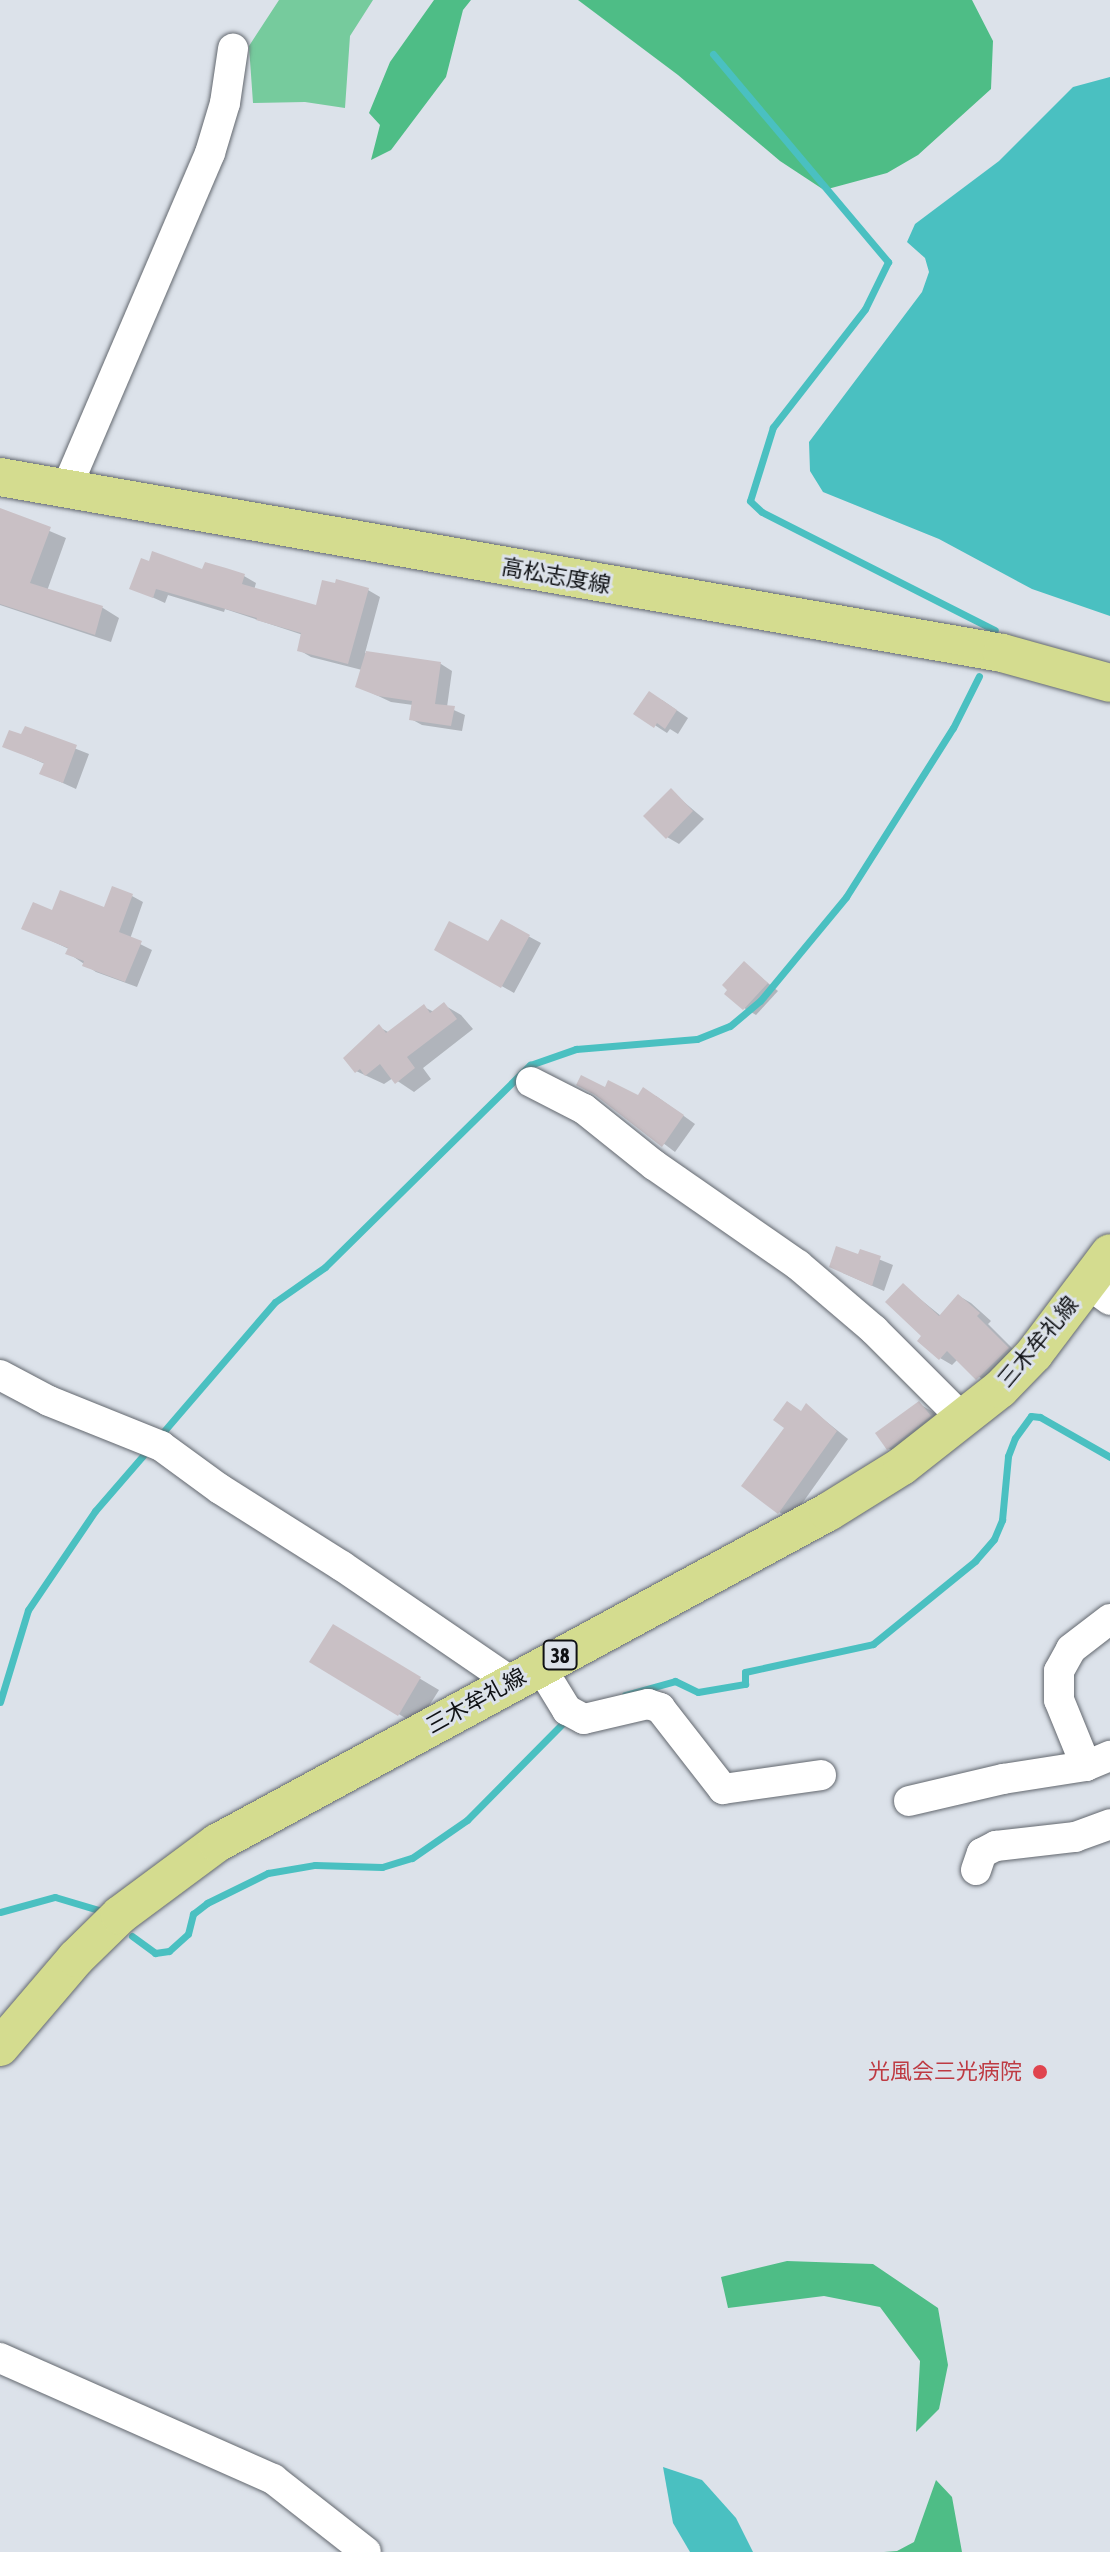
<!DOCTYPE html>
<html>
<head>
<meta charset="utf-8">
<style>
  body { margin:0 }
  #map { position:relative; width:1110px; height:2552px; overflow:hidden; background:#dce2ea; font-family:"Asap Condensed","Noto Sans JP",sans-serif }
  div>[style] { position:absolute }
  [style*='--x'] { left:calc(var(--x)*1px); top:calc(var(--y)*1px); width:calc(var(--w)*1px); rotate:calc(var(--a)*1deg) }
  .green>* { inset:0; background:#76cb9d }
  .forest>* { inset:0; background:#4ebd86 }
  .water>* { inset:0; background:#4ac0c1 }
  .shadow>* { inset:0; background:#0003 }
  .stream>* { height:7px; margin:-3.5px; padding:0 3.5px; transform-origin:3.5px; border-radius:3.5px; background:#4ac0c1 }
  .building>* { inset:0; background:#c9c0c5 }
  .roads { filter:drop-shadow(0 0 2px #63686f) drop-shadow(0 0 2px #63686f) }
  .minor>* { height:30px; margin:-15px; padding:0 15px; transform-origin:15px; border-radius:15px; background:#fff }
  .major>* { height:38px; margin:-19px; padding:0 19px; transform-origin:19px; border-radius:19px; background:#d4dc8f }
  .dots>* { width:22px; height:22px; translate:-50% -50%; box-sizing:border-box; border:4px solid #dce2ea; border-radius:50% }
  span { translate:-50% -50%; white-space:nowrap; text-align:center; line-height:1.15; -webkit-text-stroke:6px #dce2ea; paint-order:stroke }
  .shield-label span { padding:2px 6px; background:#dce2ea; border:2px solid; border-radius:6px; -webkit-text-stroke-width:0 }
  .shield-label { font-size:20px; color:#0f1114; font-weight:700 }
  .street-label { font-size:22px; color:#0f1114 }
  .health-label { font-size:22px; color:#be3a42 }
  .right { translate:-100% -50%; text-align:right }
</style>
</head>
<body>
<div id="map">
  <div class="green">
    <div style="clip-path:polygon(279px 0,373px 0,350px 36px,345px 108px,305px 102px,253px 103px,249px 46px)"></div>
  </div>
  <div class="forest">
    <div style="clip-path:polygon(434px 0,471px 0,463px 10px,446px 77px,391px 150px,371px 160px,380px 125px,369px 113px,390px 62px)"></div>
    <div style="clip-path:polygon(578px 0,972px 0,993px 41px,991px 89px,918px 155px,887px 173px,824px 190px,780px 161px,678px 75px)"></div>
    <div style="clip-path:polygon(787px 2261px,873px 2264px,938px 2308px,948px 2365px,939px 2409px,916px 2432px,920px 2361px,880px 2307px,824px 2296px,728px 2308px,721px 2277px)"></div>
    <div style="clip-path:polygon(936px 2480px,952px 2497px,962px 2552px,884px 2552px,897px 2551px,914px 2542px)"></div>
  </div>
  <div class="water">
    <div style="clip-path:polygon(1110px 77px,1110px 616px,1032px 589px,939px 539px,823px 492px,810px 471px,809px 442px,922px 292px,929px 272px,925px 258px,907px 242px,915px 224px,999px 161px,1073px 87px)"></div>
    <div style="clip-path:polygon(663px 2467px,702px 2480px,736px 2518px,753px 2552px,690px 2552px,673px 2523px)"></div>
  </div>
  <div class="shadow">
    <div style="clip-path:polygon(0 510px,66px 538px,47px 591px,103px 608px,119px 618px,111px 642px,0 605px)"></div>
    <div style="clip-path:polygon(203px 571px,244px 576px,256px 583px,254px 590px,317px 608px,368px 590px,380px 597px,365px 653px,441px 664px,452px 671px,447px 707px,465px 715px,462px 731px,422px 725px,411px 719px,413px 705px,391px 702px,357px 686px,362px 670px,311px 657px,299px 650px,303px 635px,225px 609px,224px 612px,168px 595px,165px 603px,132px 588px)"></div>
    <div style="clip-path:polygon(662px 700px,688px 718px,678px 734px,670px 729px,667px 733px,636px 713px)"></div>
    <div style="clip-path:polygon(26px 729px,89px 754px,76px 789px,41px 773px,45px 764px,5px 746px,23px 737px)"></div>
    <div style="clip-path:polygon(671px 791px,704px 819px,679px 844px,667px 837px)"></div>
    <div style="clip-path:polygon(132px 896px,143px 902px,130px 939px,152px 950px,137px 987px,96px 972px,68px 953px,69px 949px,24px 928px,53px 912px,106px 910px)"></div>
    <div style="clip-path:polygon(502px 922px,541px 943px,514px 993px,436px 949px,489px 944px)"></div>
    <div style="clip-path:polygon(744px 964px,778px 991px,756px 1015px,744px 1008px)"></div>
    <div style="clip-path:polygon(444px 1005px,461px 1015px,473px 1029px,423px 1068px,431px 1079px,414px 1092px,393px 1078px,384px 1084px,356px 1071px,379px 1027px,390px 1033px,424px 1007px,434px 1012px)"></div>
    <div style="clip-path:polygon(599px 1095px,656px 1096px,695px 1124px,675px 1152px)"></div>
    <div style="clip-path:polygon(861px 1252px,893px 1265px,884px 1291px,843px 1273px)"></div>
    <div style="clip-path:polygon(904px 1286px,941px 1316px,959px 1296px,971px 1303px,991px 1321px,988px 1324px,1020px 1356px,989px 1385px,958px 1359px,952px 1365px,940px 1358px,924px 1336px)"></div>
    <div style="clip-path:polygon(921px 1405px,933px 1412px,941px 1423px,900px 1455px,888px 1448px)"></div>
    <div style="clip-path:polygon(807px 1406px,848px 1439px,791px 1519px,779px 1512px,802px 1413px)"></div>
    <div style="clip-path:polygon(333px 1627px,439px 1690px,417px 1725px,312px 1662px)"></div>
  </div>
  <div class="stream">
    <div style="--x:713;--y:54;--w:272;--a:49.9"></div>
    <div style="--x:888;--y:262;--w:52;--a:116.1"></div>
    <div style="--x:865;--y:309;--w:150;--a:127.9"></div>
    <div style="--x:773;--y:427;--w:77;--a:107.3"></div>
    <div style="--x:750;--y:501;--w:16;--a:43"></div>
    <div style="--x:762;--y:512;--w:261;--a:26.9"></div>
    <div style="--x:158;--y:1438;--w:179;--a:-49.3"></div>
    <div style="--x:275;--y:1302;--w:61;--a:-35"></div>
    <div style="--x:325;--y:1267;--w:288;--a:-44.6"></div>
    <div style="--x:530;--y:1065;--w:49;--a:-19.2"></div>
    <div style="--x:576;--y:1049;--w:121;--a:-4.7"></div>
    <div style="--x:697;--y:1039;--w:35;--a:-22"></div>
    <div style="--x:730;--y:1026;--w:39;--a:-40"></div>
    <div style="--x:760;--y:1001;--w:135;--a:-50.4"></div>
    <div style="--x:846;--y:897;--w:200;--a:-57.7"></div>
    <div style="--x:953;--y:728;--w:58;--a:-63.4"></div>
    <div style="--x:625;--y:1695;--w:52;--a:-15.6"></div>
    <div style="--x:675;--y:1681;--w:25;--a:26"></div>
    <div style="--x:698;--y:1692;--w:48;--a:-9.7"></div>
    <div style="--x:745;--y:1684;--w:12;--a:-90"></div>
    <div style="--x:745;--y:1672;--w:131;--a:-12.3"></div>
    <div style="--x:873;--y:1644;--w:132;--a:-39.1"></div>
    <div style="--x:975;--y:1561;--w:29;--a:-49"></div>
    <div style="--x:994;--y:1539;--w:21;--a:-67"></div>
    <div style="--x:1002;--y:1520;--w:64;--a:-84.6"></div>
    <div style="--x:1008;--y:1456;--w:19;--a:-69"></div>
    <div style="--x:1015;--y:1438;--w:27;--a:-54"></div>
    <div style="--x:1031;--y:1416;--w:9;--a:6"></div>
    <div style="--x:1040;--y:1417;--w:81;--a:29.7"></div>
    <div style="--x:0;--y:1702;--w:96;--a:-73.1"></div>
    <div style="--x:28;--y:1610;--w:120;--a:-55.9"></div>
    <div style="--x:95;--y:1511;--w:79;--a:-49.1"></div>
    <div style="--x:0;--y:1912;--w:57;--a:-15.3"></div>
    <div style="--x:55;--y:1897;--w:52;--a:16.7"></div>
    <div style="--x:132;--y:1936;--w:29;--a:36"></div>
    <div style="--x:155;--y:1953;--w:14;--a:-8"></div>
    <div style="--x:169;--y:1951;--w:25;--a:-42"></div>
    <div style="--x:188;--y:1934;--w:21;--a:-76"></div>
    <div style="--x:193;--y:1914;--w:18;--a:-38"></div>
    <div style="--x:207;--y:1903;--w:68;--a:-26.2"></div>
    <div style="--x:268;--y:1873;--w:48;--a:-9.7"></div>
    <div style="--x:315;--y:1865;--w:67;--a:1.7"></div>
    <div style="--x:382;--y:1867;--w:31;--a:-17"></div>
    <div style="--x:412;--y:1858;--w:67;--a:-34.6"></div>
    <div style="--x:467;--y:1820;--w:141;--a:-45.3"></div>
  </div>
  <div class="building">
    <div style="clip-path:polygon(0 508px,51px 527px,30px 583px,103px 606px,95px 635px,0 604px)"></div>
    <div style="clip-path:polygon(152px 551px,202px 569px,205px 562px,226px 568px,245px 574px,242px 584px,316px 605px,322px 580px,335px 583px,336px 579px,369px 588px,348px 664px,297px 651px,301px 633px,256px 620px,257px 618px,156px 589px,153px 598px,129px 589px,141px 558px,149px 561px)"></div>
    <div style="clip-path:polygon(366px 651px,441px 662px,435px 704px,455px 706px,451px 726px,409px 720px,412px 701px,378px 696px,355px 687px)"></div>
    <div style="clip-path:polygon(649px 691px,677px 710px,665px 729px,657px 723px,654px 728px,633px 714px)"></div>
    <div style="clip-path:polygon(25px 726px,77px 745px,63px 783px,39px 774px,44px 763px,2px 747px,9px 730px,21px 734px)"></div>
    <div style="clip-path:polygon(671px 788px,693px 811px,666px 839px,643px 816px)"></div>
    <div style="clip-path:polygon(112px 886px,133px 894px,119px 932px,142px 941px,125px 982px,82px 966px,84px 961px,65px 954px,68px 948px,21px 929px,33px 902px,52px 910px,60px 890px,104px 907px)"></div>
    <div style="clip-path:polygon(501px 919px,530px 935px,501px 988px,434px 950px,449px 921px,488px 941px)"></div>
    <div style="clip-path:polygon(744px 961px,768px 983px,743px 1010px,724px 994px,727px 990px,722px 985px)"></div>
    <div style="clip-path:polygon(444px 1002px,457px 1019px,407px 1057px,415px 1068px,395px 1084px,380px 1064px,365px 1076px,360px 1069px,355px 1073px,343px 1058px,379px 1024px,386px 1033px,424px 1004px,430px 1013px)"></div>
    <div style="clip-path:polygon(581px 1075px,605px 1087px,608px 1080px,638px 1095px,643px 1087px,684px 1115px,662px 1147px,595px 1095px,576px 1085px)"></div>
    <div style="clip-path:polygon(836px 1246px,858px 1254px,860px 1249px,881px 1256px,872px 1286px,829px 1267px)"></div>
    <div style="clip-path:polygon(903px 1283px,939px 1316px,958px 1294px,980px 1313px,977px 1316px,1009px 1348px,976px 1380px,947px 1351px,939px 1360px,917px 1341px,921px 1336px,885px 1302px)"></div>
    <div style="clip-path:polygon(787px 1401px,801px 1411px,806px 1403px,837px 1431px,778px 1514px,741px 1486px,784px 1428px,773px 1420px)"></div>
    <div style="clip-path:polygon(919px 1401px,931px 1416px,887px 1450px,875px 1433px)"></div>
    <div style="clip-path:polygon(333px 1624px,421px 1677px,398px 1716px,309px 1662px)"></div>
  </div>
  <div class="roads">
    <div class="minor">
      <div style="--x:66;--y:489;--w:366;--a:-66.8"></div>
      <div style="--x:210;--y:153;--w:52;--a:-73.3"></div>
      <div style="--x:225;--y:103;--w:55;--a:-81.6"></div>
      <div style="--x:531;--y:1082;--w:59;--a:27"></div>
      <div style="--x:584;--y:1109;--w:90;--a:38.7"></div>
      <div style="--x:654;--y:1165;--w:175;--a:34.8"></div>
      <div style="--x:798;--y:1265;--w:100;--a:40.5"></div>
      <div style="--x:874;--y:1330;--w:127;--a:45"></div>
      <div style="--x:1088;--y:1284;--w:27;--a:36"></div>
      <div style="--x:0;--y:1375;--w:55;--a:28"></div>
      <div style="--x:49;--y:1401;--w:121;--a:21.9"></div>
      <div style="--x:161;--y:1446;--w:73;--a:36.1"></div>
      <div style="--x:220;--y:1489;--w:144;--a:32.3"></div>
      <div style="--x:342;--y:1566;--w:204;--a:34.4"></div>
      <div style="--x:540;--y:1666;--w:52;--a:58.5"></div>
      <div style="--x:567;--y:1710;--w:19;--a:28"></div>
      <div style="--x:584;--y:1719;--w:66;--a:-13.2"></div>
      <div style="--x:648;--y:1704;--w:13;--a:18"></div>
      <div style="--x:660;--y:1708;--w:103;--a:52.1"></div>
      <div style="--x:723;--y:1789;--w:99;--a:-8.1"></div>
      <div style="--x:1086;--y:1766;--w:71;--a:-112.2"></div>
      <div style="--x:1059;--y:1700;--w:29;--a:-90"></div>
      <div style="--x:1059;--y:1671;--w:25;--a:-61"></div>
      <div style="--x:1071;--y:1649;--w:49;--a:-37.6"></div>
      <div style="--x:909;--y:1801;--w:97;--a:-13.2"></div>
      <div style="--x:1003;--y:1779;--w:84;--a:-8.9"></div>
      <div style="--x:1086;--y:1766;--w:26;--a:-23"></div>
      <div style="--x:976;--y:1870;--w:18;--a:-71"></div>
      <div style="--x:982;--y:1853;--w:16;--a:-27"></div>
      <div style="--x:996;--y:1846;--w:80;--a:-6.5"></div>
      <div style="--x:1075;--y:1837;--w:37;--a:-20"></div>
      <div style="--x:0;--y:2358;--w:299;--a:23.9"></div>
      <div style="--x:273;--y:2479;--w:118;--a:38.1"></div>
    </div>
    <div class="major">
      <div style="--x:0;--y:477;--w:1017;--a:9.96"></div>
      <div style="--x:1002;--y:653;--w:112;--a:15.5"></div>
      <div style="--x:0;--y:2047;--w:117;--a:-49.5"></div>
      <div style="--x:76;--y:1958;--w:62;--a:-44.3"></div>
      <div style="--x:120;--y:1915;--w:121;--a:-36.6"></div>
      <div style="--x:217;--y:1843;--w:695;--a:-28.45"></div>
      <div style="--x:828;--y:1512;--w:87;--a:-31.9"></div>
      <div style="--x:902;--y:1466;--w:125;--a:-38.2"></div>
      <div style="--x:1000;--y:1389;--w:49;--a:-45.8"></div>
      <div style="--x:1034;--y:1354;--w:126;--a:-53"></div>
    </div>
  </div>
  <div class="dots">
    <div style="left:1040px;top:2072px;background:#e0444e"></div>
  </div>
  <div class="shield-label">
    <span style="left:560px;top:1655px">38</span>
  </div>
  <div class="street-label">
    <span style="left:556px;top:576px;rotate:10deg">高松志度線</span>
    <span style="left:1038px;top:1342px;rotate:-50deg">三木牟礼線</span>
    <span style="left:476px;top:1701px;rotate:-29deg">三木牟礼線</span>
  </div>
  <div class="health-label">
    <span class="right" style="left:1022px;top:2072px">光風会三光病院</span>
  </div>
</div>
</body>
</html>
